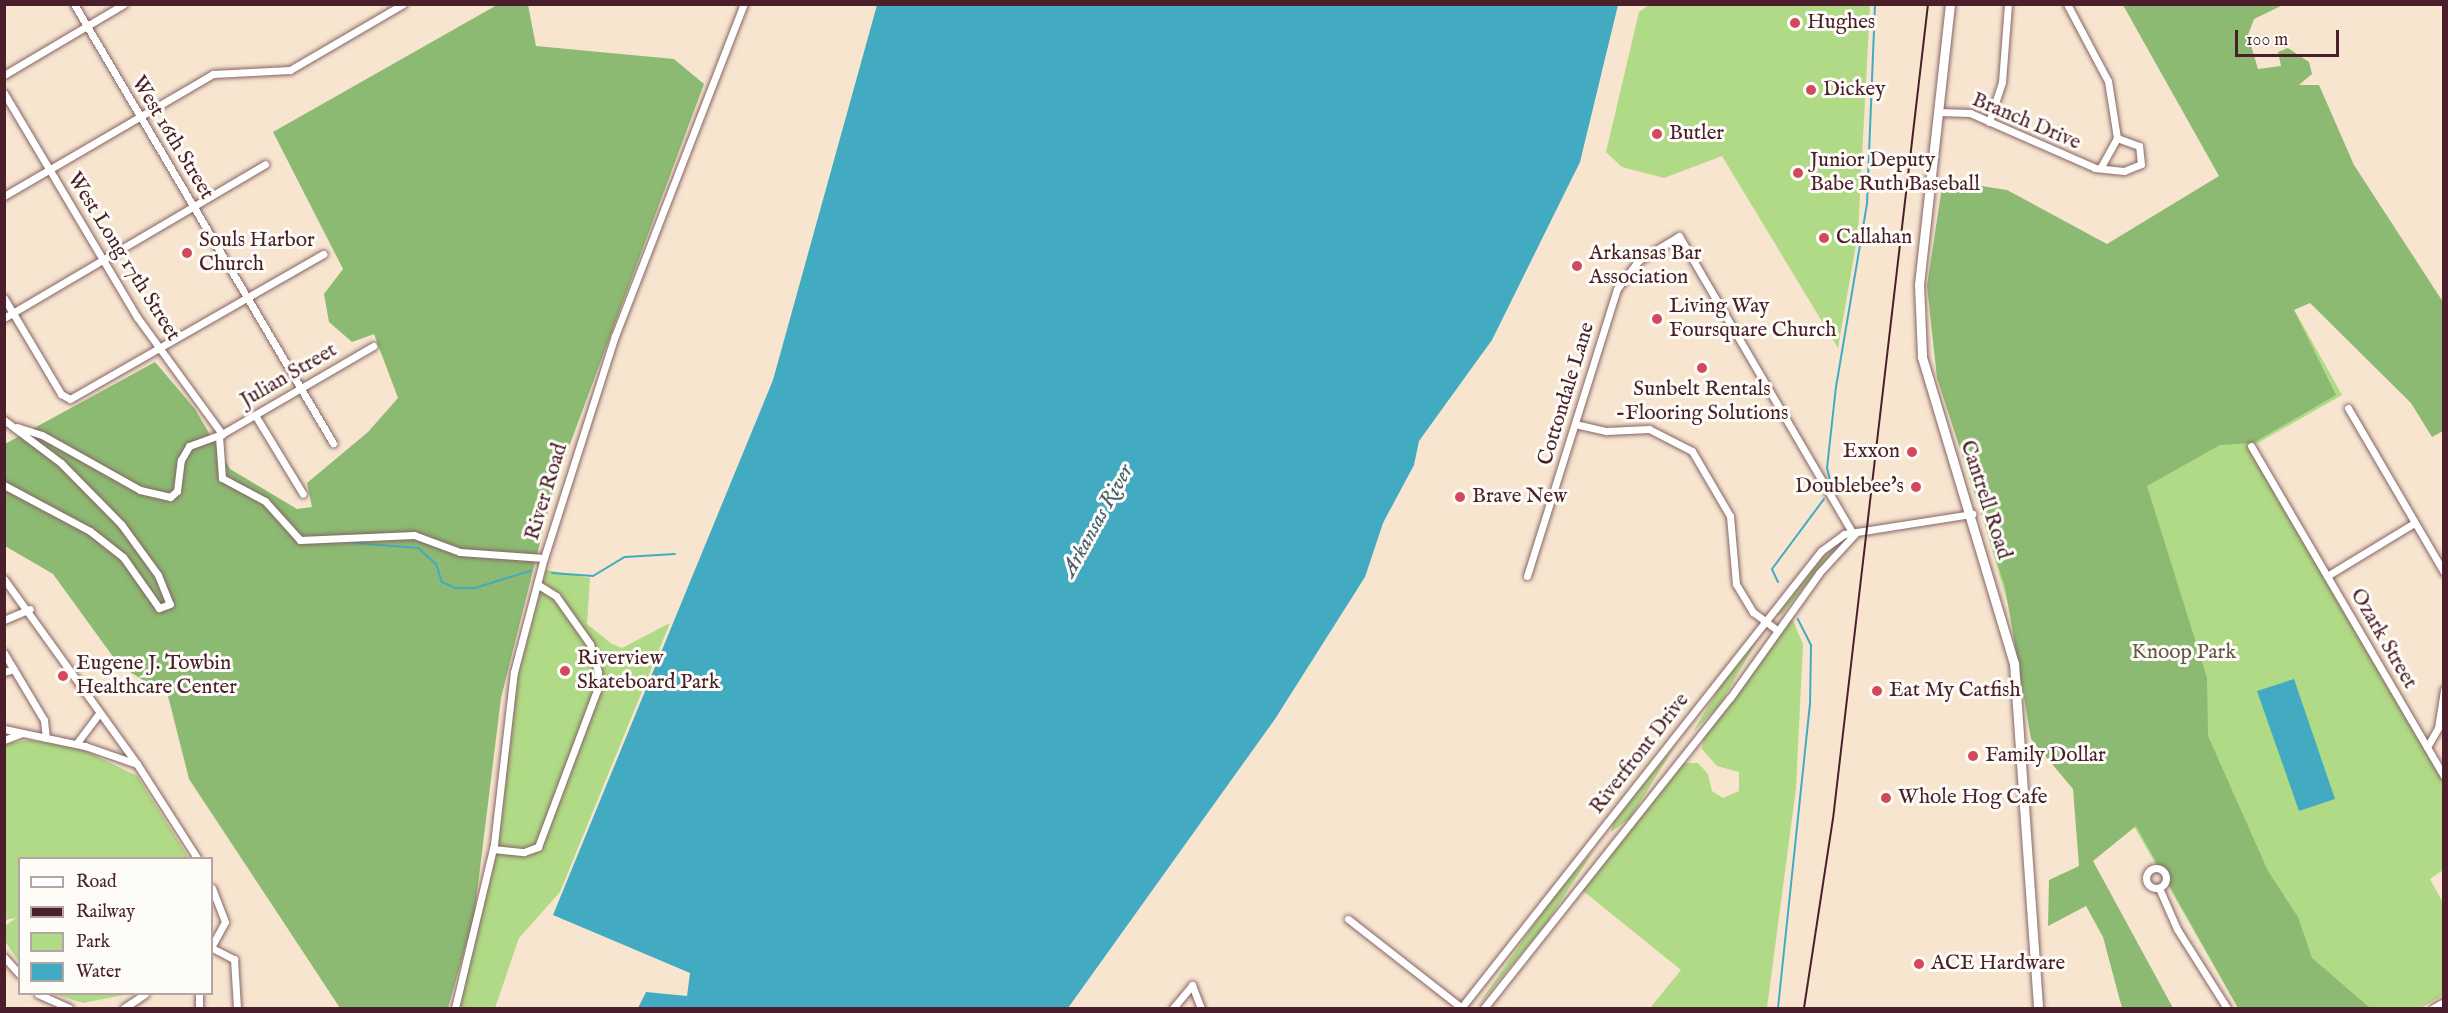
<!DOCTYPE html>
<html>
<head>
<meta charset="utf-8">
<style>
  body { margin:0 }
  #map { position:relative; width:2448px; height:1013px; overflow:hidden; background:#f7e5d0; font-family:"IM FELL English",serif }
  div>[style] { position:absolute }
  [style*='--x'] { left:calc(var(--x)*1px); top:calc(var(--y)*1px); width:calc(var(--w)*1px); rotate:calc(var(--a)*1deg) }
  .green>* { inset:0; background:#b0da85 }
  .forest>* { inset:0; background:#8cba72 }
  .water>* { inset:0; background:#42abc1 }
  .stream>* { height:2px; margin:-1px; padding:0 1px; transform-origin:1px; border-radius:1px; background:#42abc1 }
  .roads { filter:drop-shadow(0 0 2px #876465) drop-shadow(0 0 2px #876465) }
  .minor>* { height:7px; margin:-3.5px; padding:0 3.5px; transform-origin:3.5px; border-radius:3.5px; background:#fff }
  .minor>.ring { margin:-3.5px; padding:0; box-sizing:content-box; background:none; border:7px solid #fff; border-radius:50% }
  .major>* { height:9px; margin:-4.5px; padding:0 4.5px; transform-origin:4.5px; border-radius:4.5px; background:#fff }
  .rail>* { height:2px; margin:-1px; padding:0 1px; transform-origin:1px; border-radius:1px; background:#4a1f2b }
  .dots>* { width:16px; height:16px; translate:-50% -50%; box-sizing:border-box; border:3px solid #fdfcf7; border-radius:50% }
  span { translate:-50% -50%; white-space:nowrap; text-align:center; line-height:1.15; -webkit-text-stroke:6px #fdfcf7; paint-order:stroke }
  .poi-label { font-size:21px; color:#4a1f2b }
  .left { translate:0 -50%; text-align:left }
  .right { translate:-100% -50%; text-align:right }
  .street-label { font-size:21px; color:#4a1f2b }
  .park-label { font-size:21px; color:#695746 }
  .water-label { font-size:22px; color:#465e6e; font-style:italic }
  .frame { position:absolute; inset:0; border:6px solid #4a1f2b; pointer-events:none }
  .legend { position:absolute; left:18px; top:857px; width:195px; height:138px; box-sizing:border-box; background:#fdfcf7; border:2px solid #b5a4a5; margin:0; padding:8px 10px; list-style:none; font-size:18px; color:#4a1f2b }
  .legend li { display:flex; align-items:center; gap:12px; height:30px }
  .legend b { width:30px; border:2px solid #b5a4a5 }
  .scale { position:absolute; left:2235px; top:30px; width:104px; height:27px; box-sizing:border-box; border:3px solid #4a1f2b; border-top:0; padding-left:8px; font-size:18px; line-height:21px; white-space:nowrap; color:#4a1f2b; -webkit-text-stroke:4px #fdfcf7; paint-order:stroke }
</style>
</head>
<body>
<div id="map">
  <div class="green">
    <div style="clip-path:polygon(1649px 5px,1870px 5px,1858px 233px,1838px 348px,1722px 156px,1664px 178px,1622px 167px,1606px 152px,1639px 12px)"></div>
    <div style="clip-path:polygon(2219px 176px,2342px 395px,2251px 447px,2443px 771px,2443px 870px,2430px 879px,2443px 903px,2443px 995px,2421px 1008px,2238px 1008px,2009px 608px,1981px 511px)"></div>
    <div style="clip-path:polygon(1844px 539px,1782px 614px,1777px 615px,1815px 563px)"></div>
    <div style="clip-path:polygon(546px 570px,590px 578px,587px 624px,612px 644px,622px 648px,670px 623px,560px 892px,519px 938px,495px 1008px,459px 1008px,503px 803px,515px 686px)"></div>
    <div style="clip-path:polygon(1791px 616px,1803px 644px,1796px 788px,1767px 1008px,1650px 1008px,1681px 970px,1582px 890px,1684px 763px,1698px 763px,1708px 774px,1712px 791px,1723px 798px,1739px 791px,1739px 772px,1717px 766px,1702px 749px,1704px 736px)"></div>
    <div style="clip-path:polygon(1761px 634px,1719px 706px,1693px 732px,1729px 671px)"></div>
    <div style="clip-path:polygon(29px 740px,80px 748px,137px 776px,189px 858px,20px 858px,19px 962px,5px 941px,5px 926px,16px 918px,5px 920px,5px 744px)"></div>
    <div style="clip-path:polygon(1675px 746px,1630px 818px,1611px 832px,1613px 821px)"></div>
    <div style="clip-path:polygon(1595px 849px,1545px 925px,1477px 1007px,1554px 895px)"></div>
    <div style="clip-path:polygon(54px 994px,129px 994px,83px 1003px)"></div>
  </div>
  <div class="forest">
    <div style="clip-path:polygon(497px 5px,528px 5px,536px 46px,674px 59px,704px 84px,554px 487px,501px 698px,474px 917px,448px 1008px,340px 1008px,189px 779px,168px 696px,119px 665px,53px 574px,5px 546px,5px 444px,155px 362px,195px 409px,230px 469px,297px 509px,312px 507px,307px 483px,368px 432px,398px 398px,374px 334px,352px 342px,329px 322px,324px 294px,343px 269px,273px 132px)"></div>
    <div style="clip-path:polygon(2123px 5px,2283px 5px,2254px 19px,2248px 35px,2258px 69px,2281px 66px,2278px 52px,2288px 48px,2309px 62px,2312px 74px,2299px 85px,2319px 85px,2354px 165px,2443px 302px,2443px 431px,2432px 437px,2411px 403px,2310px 303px,2294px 310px,2336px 395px,2253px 443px,2220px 445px,2147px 486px,2207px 678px,2208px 736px,2268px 871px,2298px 917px,2312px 958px,2370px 1008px,2238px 1008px,2136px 826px,2093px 861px,2173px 1008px,2122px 1008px,2103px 937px,2086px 906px,2048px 926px,2049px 880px,2079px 866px,2073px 789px,2031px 739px,2005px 587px,1937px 378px,1927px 286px,1943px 180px,2007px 190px,2107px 244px,2219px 176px)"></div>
  </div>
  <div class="water">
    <div style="clip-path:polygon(877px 5px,1618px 5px,1580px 162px,1492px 340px,1419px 441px,1414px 465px,1383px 523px,1365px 577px,1275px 719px,1068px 1008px,638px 1008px,646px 992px,687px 996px,690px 973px,553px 915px,773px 380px)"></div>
    <div style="clip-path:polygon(2294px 679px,2335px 799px,2299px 811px,2257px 691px)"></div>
  </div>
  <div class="stream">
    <div style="--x:1831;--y:484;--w:16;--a:-104"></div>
    <div style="--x:1827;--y:468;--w:81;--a:-83.7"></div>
    <div style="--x:1836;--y:387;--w:186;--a:-80.4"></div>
    <div style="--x:1867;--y:204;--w:200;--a:-87.7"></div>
    <div style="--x:354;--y:543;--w:64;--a:4.5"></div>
    <div style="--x:418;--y:548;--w:24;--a:42"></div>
    <div style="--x:436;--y:564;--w:19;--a:72"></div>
    <div style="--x:442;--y:582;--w:14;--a:25"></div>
    <div style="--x:455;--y:588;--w:20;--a:0"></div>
    <div style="--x:475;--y:588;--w:58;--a:-17.2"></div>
    <div style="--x:552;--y:573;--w:41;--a:4.2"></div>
    <div style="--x:593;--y:576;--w:37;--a:-31"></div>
    <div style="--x:625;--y:557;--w:50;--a:-3.4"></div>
    <div style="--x:1778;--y:582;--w:14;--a:-115"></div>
    <div style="--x:1772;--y:569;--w:87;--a:-53.4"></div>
    <div style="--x:1778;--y:1008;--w:305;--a:-84"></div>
    <div style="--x:1810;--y:705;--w:60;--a:-89"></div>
    <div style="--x:1811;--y:645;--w:29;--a:-117"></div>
  </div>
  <div class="roads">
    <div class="minor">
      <div style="--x:74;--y:4;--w:510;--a:59.46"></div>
      <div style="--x:2067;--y:4;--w:87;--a:62"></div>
      <div style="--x:2108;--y:81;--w:58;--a:81"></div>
      <div style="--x:2117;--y:138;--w:33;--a:119"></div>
      <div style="--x:4;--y:75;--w:139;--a:-30.6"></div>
      <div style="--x:4;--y:93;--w:261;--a:59.3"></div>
      <div style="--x:137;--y:317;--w:145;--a:54"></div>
      <div style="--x:1938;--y:112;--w:32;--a:2"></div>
      <div style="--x:1970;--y:113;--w:137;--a:23.7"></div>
      <div style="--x:2095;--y:168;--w:29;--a:6"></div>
      <div style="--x:2124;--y:171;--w:18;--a:-22"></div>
      <div style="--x:2141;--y:164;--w:18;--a:-96"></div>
      <div style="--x:2139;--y:146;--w:23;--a:-160"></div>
      <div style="--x:1989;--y:122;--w:42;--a:-72"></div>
      <div style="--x:2002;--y:82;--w:78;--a:-85.6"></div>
      <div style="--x:4;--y:196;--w:242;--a:-30.3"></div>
      <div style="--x:213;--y:74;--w:77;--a:-3"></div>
      <div style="--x:290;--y:70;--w:131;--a:-30.3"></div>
      <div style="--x:4;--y:298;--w:112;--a:59.3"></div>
      <div style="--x:61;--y:394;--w:10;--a:29"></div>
      <div style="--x:70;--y:399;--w:292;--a:-29.8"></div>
      <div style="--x:4;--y:318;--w:303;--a:-30.5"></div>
      <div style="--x:2348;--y:408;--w:190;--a:59.7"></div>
      <div style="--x:255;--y:415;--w:92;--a:58.7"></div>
      <div style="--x:4;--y:420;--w:71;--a:37"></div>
      <div style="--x:61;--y:463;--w:86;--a:45.5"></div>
      <div style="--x:121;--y:524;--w:63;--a:54"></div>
      <div style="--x:158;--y:575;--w:31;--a:68"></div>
      <div style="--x:170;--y:604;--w:12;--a:160"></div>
      <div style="--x:159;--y:608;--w:62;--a:-125.2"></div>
      <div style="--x:123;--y:557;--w:42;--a:-141.8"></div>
      <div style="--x:90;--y:531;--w:98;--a:-151.9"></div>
      <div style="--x:1575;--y:424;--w:32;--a:13"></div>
      <div style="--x:1606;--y:431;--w:43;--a:-2.7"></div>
      <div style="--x:1649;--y:429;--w:48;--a:27.1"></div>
      <div style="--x:1692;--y:451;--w:75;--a:59.7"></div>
      <div style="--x:1730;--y:516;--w:68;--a:85"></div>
      <div style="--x:1736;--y:584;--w:33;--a:59"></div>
      <div style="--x:1753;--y:612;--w:30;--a:37"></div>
      <div style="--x:17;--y:427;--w:26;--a:18"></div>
      <div style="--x:42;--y:435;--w:112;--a:29.3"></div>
      <div style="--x:140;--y:490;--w:31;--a:13"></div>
      <div style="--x:170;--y:497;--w:9;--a:-41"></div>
      <div style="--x:177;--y:491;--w:31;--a:-83"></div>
      <div style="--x:181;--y:460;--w:16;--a:-60"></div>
      <div style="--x:189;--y:446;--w:35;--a:-20"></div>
      <div style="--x:222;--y:434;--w:175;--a:-30.2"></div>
      <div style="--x:219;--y:436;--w:42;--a:85.9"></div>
      <div style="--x:222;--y:478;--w:49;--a:28.1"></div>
      <div style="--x:265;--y:501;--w:52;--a:48.1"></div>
      <div style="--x:300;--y:540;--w:114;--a:-2.5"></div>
      <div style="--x:414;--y:535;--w:49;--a:20.3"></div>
      <div style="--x:460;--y:552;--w:84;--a:4.1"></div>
      <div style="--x:2251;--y:446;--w:382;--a:59.7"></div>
      <div style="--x:1527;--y:576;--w:301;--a:-72.6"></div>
      <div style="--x:1617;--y:289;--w:35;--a:-53"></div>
      <div style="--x:1638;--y:261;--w:48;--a:-31.4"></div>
      <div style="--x:1679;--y:236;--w:346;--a:59.7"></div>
      <div style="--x:2327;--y:576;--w:102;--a:-31.3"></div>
      <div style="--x:4;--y:579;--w:228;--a:54.3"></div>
      <div style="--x:4;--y:620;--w:28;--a:-23"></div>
      <div style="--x:4;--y:653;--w:78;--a:59.2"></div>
      <div style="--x:44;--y:720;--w:18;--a:84"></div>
      <div style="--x:4;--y:672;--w:10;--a:-17"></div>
      <div style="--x:4;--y:729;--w:83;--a:11.9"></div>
      <div style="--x:85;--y:746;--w:55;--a:19.1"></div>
      <div style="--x:137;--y:764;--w:112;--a:57.4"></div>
      <div style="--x:4;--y:740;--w:19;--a:-21"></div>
      <div style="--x:76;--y:744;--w:39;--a:-53"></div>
      <div style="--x:2427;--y:747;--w:22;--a:-60"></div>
      <div style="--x:2438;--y:728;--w:39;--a:-81"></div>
      <div style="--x:493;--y:849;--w:31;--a:6"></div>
      <div style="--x:524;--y:852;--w:15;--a:-20"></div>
      <div style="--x:538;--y:847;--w:168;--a:-69.4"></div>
      <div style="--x:597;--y:690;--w:18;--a:-87"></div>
      <div style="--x:598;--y:672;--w:29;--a:-106"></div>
      <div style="--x:590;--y:644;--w:59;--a:-125.3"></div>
      <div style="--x:556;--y:596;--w:22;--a:-148"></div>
      <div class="ring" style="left:2146px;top:868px;width:13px;height:13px"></div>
      <div style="--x:212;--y:888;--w:36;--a:69"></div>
      <div style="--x:225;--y:922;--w:26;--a:119"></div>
      <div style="--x:2159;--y:888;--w:45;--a:66.3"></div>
      <div style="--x:2177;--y:929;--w:93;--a:57.7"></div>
      <div style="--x:1348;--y:919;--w:145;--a:38"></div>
      <div style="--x:212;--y:948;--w:25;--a:27"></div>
      <div style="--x:234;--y:959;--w:49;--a:86.5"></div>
      <div style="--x:4;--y:957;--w:24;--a:48"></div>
      <div style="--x:38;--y:994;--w:34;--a:24"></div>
      <div style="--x:124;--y:1008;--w:25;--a:-34"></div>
      <div style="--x:199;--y:1008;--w:14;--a:-90"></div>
      <div style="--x:455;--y:1008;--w:169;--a:-76.6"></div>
      <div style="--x:494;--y:844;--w:173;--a:-83.4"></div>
      <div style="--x:514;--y:672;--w:118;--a:-75.3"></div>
      <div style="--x:544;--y:558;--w:233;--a:-72.3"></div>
      <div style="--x:615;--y:336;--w:356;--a:-68.8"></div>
      <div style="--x:1173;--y:1008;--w:30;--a:-50"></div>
      <div style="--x:1192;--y:985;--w:25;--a:69"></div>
      <div style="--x:1461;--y:1008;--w:582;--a:-51.77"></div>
      <div style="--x:1821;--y:551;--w:29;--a:-36"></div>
      <div style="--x:1844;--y:534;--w:130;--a:-8.9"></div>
      <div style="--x:1484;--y:1008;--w:396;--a:-51.6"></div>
      <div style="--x:1730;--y:698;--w:153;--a:-54.5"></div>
      <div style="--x:1819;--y:573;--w:52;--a:-47.4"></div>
      <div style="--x:2433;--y:1008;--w:13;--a:-29"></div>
    </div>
    <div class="major">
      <div style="--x:1950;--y:4;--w:282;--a:96.3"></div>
      <div style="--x:1919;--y:284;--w:73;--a:87.6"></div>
      <div style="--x:1922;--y:357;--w:320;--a:73.3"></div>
      <div style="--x:2014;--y:663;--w:346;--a:86"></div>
    </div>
  </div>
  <div class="rail">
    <div style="--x:1804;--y:1008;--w:191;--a:-81.3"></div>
    <div style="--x:1833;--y:819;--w:821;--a:-83.35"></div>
  </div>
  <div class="dots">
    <div style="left:1795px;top:23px;background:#d1495b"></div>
    <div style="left:1811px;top:90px;background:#d1495b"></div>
    <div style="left:1657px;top:134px;background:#d1495b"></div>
    <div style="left:1798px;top:173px;background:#d1495b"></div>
    <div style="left:1824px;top:238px;background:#d1495b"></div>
    <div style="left:187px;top:253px;background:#d1495b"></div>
    <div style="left:1577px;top:266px;background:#d1495b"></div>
    <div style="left:1657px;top:319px;background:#d1495b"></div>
    <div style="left:1702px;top:368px;background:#d1495b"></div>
    <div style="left:1912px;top:452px;background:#d1495b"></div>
    <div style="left:1916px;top:487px;background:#d1495b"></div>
    <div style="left:1460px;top:497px;background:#d1495b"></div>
    <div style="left:565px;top:671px;background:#d1495b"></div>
    <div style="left:63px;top:676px;background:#d1495b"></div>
    <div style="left:1877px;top:691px;background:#d1495b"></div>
    <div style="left:1973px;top:756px;background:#d1495b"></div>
    <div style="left:1886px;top:798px;background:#d1495b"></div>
    <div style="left:1919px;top:964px;background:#d1495b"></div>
  </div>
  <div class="poi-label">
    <span class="left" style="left:1807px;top:23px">Hughes</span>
    <span class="left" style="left:1823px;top:90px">Dickey</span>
    <span class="left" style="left:1669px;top:134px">Butler</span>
    <span class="left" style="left:1810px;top:173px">Junior Deputy<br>Babe Ruth Baseball</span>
    <span class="left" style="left:1836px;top:238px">Callahan</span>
    <span class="left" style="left:199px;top:253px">Souls Harbor<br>Church</span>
    <span class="left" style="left:1589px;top:266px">Arkansas Bar<br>Association</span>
    <span class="left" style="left:1669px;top:319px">Living Way<br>Foursquare Church</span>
    <span style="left:1702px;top:402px">Sunbelt Rentals<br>-Flooring Solutions</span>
    <span class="right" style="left:1900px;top:452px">Exxon</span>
    <span class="right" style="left:1904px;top:487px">Doublebee's</span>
    <span class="left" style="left:1472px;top:497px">Brave New</span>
    <span class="left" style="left:577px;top:671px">Riverview<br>Skateboard Park</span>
    <span class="left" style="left:76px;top:676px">Eugene J. Towbin<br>Healthcare Center</span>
    <span class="left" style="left:1889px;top:691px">Eat My Catfish</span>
    <span class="left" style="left:1985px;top:756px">Family Dollar</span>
    <span class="left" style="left:1898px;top:798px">Whole Hog Cafe</span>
    <span class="left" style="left:1931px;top:964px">ACE Hardware</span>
  </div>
  <div class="street-label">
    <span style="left:2026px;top:122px;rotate:23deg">Branch Drive</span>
    <span style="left:172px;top:138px;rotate:59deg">West 16th Street</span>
    <span style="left:123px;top:257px;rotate:58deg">West Long 17th Street</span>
    <span style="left:289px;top:376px;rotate:-30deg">Julian Street</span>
    <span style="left:1567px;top:394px;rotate:-73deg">Cottondale Lane</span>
    <span style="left:547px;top:492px;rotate:-73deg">River Road</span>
    <span style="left:1985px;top:500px;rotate:72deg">Cantrell Road</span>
    <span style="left:2383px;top:639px;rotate:60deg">Ozark Street</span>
    <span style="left:1640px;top:754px;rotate:-52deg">Riverfront Drive</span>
  </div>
  <div class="park-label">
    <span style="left:2184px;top:653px">Knoop Park</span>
  </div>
  <div class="water-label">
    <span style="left:1098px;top:521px;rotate:-61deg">Arkansas River</span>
  </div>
  <div class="frame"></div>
  <ul class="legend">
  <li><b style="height:8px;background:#fff"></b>Road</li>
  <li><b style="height:8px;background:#4a1f2b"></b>Railway</li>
  <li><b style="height:16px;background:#b0da85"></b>Park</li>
  <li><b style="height:16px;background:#42abc1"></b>Water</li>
  </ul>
  <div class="scale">100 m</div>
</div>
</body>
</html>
